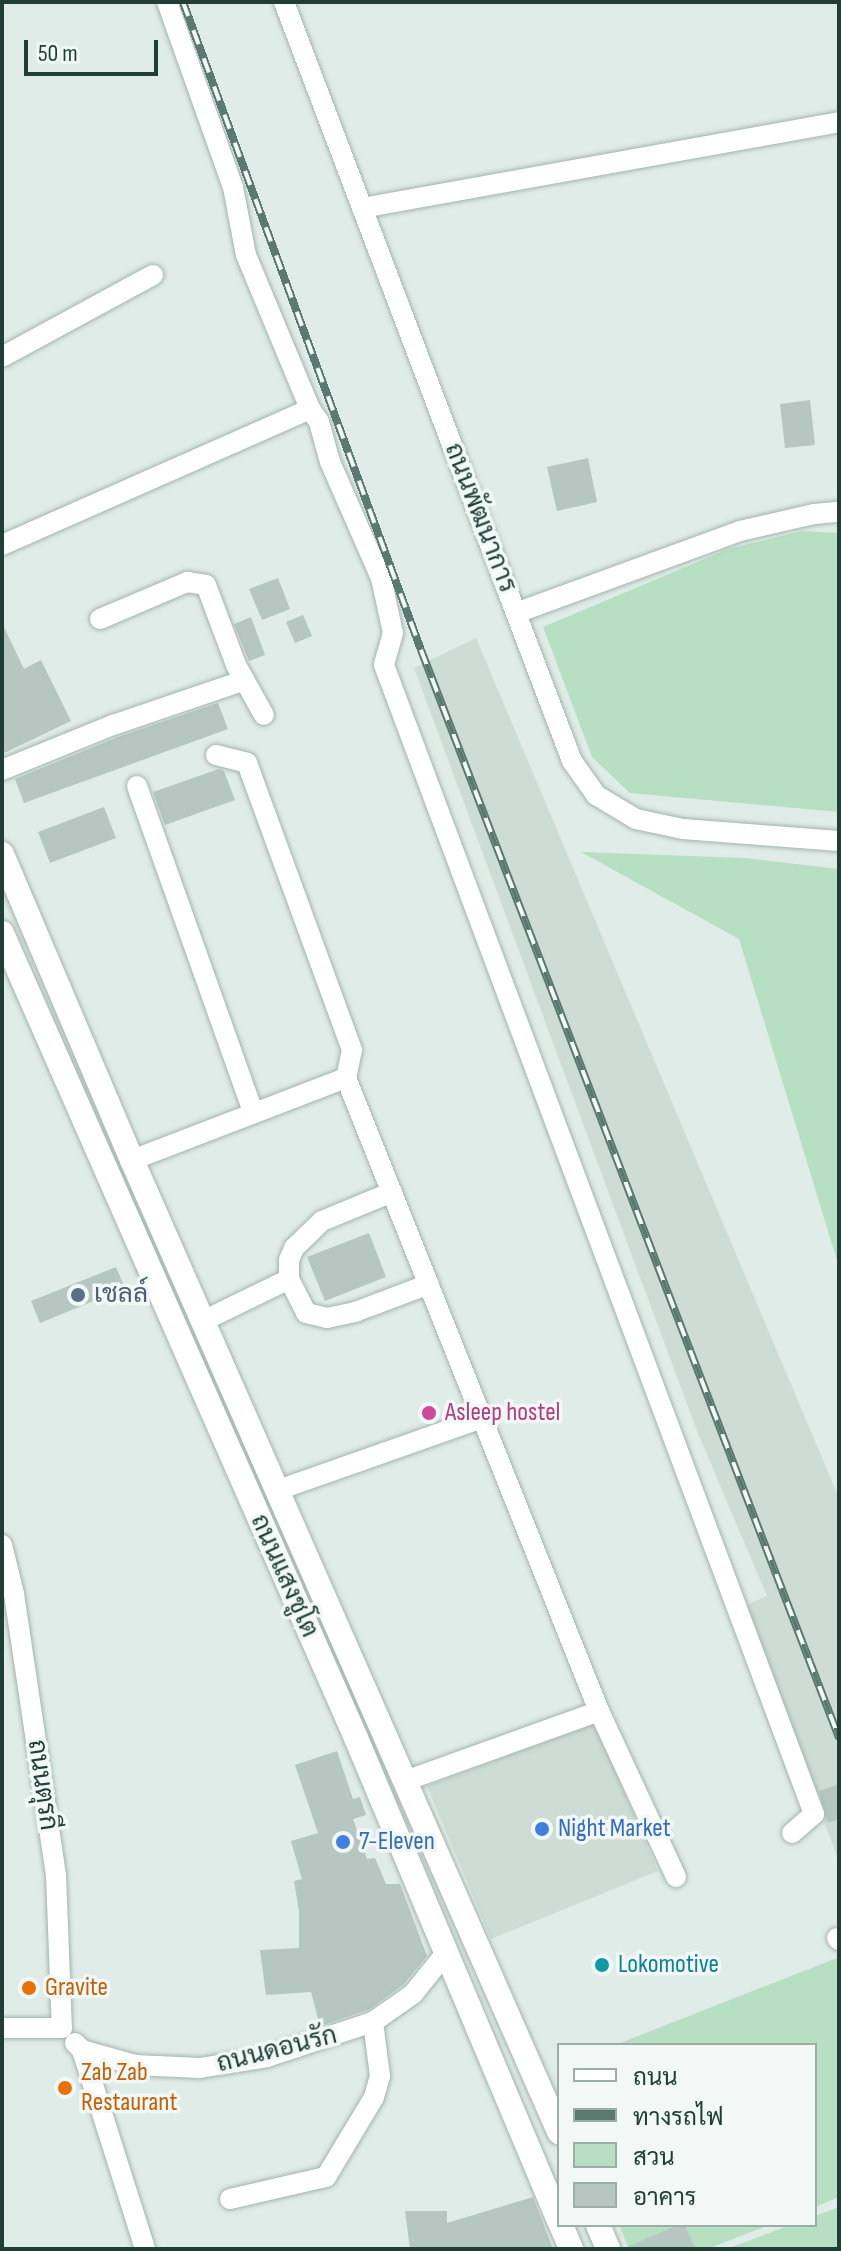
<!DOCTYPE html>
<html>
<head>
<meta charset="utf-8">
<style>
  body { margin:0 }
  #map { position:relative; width:841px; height:2251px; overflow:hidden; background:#e0ece7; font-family:"Sofia Sans Condensed",Sarabun,sans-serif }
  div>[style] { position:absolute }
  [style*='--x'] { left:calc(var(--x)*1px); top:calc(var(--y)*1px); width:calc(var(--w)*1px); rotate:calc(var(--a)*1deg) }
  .built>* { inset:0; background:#cedcd6 }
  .green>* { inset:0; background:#b7dfc2 }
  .building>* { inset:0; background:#b5c7c0 }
  .roads { filter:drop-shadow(0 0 2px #a2b4ae) drop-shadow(0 0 2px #a2b4ae) }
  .minor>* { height:20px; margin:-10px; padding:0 10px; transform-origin:10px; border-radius:10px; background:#fff }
  .secondary>* { height:24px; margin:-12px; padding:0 12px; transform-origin:12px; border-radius:12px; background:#fff }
  .rail>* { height:8px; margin-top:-4px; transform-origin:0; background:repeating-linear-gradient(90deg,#f1f8f5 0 15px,#5a7a71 0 30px); box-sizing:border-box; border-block:2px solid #5a7a71 }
  .dots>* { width:22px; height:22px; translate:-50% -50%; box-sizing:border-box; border:4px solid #f1f8f5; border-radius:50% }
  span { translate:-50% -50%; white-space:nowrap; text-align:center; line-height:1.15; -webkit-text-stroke:7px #f1f8f5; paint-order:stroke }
  .street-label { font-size:26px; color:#1f3e36 }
  .service-label { font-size:26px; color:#4e5e75 }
  .left { translate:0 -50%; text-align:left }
  .hotel-label { font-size:26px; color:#b23c85 }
  .shop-label { font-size:26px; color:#366cbe }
  .culture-label { font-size:26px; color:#0d838f }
  .food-label { font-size:26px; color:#c56008 }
  .frame { position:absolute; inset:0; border:4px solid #1f3e36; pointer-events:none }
  .legend { position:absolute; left:557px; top:2043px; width:260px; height:184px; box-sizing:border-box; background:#f1f8f5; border:2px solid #9daea9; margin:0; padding:10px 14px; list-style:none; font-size:24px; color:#1f3e36 }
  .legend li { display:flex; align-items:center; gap:16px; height:40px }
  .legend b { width:40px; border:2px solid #9daea9 }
  .scale { position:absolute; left:24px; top:40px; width:134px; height:36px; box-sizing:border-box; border:4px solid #1f3e36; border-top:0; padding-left:10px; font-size:24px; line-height:28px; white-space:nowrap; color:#1f3e36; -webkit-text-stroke:6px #f1f8f5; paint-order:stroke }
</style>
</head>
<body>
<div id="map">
  <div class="built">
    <div style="clip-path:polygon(476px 638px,839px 1498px,839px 1862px,745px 1606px,767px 1596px,697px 1431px,414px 668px)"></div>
    <div style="clip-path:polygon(595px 1724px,658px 1871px,491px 1939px,427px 1786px)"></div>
  </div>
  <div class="green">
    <div style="clip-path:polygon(802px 531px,839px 533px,839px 812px,630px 793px,592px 757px,543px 627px,728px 549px)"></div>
    <div style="clip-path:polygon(581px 852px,746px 858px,839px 869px,839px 1267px,739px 939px)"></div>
    <div style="clip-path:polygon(837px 1958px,839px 2197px,815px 2207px,815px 2045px,615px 2045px)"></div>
    <div style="clip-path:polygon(839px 2207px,839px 2249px,727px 2249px,790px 2225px,815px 2225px,815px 2216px)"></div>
    <div style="clip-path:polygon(619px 2225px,769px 2225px,707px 2249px,629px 2249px)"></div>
  </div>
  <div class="building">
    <div style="clip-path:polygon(810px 400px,815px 445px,785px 448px,780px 404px)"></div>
    <div style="clip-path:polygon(588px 458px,597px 502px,557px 511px,547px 467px)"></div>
    <div style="clip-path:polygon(278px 578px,290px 609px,262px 620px,249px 589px)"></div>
    <div style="clip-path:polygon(303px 615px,312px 636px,295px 643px,286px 622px)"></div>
    <div style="clip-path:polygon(251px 617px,265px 655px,249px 661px,234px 624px)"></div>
    <div style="clip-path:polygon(2px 623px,24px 669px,41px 660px,71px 721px,2px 754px)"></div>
    <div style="clip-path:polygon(218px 703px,228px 729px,24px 803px,15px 779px,118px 737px)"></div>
    <div style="clip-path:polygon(219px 769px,224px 771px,235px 800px,165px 825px,153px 792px)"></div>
    <div style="clip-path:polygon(104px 807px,116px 838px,50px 863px,38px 832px)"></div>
    <div style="clip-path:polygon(369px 1233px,386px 1277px,325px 1301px,307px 1257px)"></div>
    <div style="clip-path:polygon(116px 1267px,125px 1288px,40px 1323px,31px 1301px)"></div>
    <div style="clip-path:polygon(337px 1751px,353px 1799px,360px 1797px,366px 1815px,353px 1819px,367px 1859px,375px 1858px,386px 1884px,400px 1884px,427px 1956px,404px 1984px,370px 2009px,320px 2026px,311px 1992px,266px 1995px,260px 1950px,299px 1948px,299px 1911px,294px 1881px,302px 1879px,291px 1841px,318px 1833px,295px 1765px)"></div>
    <div style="clip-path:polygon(839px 1784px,839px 1819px,828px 1823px,819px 1791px)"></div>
    <div style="clip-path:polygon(533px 2197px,553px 2249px,410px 2249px,405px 2211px,447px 2211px,447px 2223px)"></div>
    <div style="clip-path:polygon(678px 2225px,685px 2225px,695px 2249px,623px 2249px)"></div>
  </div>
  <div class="roads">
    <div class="minor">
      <div style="--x:167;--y:2;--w:196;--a:70.4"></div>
      <div style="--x:233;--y:187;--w:69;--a:79.2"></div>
      <div style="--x:246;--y:255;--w:167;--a:67.4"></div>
      <div style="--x:310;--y:409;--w:16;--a:55"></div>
      <div style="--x:319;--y:422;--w:41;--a:74.6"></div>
      <div style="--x:330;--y:462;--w:127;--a:66.3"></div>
      <div style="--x:381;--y:578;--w:56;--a:77.7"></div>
      <div style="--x:393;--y:633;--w:33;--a:106"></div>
      <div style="--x:384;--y:665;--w:1227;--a:69.48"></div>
      <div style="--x:814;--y:1814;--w:29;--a:139"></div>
      <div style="--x:284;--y:2;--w:812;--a:69.22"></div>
      <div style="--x:572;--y:761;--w:42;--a:54.8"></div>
      <div style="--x:596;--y:795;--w:47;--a:31"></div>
      <div style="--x:636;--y:819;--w:48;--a:12"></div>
      <div style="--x:683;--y:829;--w:156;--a:4.4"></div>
      <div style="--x:362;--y:208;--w:485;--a:-10.2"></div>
      <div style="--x:2;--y:357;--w:172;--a:-28.5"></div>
      <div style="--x:2;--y:545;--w:337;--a:-23.8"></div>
      <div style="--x:516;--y:613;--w:239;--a:-20.1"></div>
      <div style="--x:740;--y:531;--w:76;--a:-12.9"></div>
      <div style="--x:814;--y:514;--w:25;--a:-5"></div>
      <div style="--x:100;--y:619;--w:95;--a:-23"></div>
      <div style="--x:187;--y:582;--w:19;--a:9"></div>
      <div style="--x:206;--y:585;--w:85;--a:69.4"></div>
      <div style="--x:236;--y:665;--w:57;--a:60.8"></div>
      <div style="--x:216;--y:755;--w:32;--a:14"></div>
      <div style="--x:247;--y:763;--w:306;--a:69.9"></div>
      <div style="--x:352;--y:1050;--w:29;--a:102"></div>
      <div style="--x:346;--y:1078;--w:682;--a:68.21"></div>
      <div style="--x:599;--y:1711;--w:183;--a:65.1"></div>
      <div style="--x:2;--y:770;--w:120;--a:-22.1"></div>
      <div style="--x:113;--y:725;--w:139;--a:-18.8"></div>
      <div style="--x:137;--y:786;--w:345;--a:70.4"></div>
      <div style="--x:132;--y:1160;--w:229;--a:-21"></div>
      <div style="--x:289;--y:1279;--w:38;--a:63"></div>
      <div style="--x:306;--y:1313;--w:22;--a:13"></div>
      <div style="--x:327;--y:1318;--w:29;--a:-12"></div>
      <div style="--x:355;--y:1312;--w:79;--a:-20.7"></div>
      <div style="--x:203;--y:1321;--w:96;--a:-26"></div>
      <div style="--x:289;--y:1279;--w:19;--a:-90"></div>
      <div style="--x:289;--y:1260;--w:13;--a:-67"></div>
      <div style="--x:294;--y:1248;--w:39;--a:-44"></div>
      <div style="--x:322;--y:1221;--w:76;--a:-22.5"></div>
      <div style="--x:278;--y:1490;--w:217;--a:-19.4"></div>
      <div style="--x:2;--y:1545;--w:50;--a:76.2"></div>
      <div style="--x:14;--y:1594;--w:284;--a:81.5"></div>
      <div style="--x:56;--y:1875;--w:153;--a:87.8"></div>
      <div style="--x:405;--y:1781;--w:206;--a:-19.8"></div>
      <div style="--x:837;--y:1938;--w:3;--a:45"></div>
      <div style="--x:2;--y:2028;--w:60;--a:0"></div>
      <div style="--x:75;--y:2043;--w:10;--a:45"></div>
      <div style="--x:82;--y:2050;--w:209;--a:72.4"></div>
      <div style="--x:82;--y:2050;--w:55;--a:15.8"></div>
      <div style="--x:135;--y:2065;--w:65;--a:2.6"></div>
      <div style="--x:200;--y:2068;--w:68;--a:-9.3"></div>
      <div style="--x:267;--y:2057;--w:112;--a:-18.3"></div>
      <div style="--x:373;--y:2022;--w:49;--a:-35"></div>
      <div style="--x:413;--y:1994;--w:51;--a:-51.3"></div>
      <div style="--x:230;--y:2199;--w:98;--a:-12.9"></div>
      <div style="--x:326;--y:2177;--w:93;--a:-59"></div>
      <div style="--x:374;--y:2097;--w:22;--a:-74"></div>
      <div style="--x:380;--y:2076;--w:54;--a:-97.4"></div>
    </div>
    <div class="secondary">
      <div style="--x:2;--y:854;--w:332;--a:67"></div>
      <div style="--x:132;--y:1160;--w:1062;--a:66.28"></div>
      <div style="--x:2;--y:933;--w:879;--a:66.26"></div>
      <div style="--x:356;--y:1738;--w:524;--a:67.2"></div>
      <div style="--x:561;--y:2225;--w:26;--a:67"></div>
      <div style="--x:598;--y:2225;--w:26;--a:67"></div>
    </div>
  </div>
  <div class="rail">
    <div style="--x:183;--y:2;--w:690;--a:69.83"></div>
    <div style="--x:421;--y:650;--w:1166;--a:68.98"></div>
  </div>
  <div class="dots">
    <div style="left:78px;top:1295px;background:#5c6f8a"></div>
    <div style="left:429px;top:1413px;background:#d1479c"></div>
    <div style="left:542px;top:1829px;background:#3f7fe0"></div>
    <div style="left:343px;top:1842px;background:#3f7fe0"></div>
    <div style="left:602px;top:1965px;background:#0f9aa8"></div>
    <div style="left:29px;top:1988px;background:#e8710a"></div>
    <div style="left:65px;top:2088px;background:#e8710a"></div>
  </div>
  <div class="street-label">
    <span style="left:480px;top:518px;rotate:69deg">ถนนพัฒนาการ</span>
    <span style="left:284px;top:1576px;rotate:66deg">ถนนแสงชูโต</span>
    <span style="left:42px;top:1785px;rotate:82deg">ถนนตุรกี</span>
    <span style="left:277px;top:2050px;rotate:-14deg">ถนนดอนรัก</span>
  </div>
  <div class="service-label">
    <span class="left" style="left:94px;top:1295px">เชลล์</span>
  </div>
  <div class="hotel-label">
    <span class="left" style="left:445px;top:1413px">Asleep hostel</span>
  </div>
  <div class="shop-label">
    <span class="left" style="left:558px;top:1829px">Night Market</span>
    <span class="left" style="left:359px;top:1842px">7-Eleven</span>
  </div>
  <div class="culture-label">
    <span class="left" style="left:618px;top:1965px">Lokomotive</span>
  </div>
  <div class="food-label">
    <span class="left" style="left:45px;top:1988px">Gravite</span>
    <span class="left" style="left:81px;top:2088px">Zab Zab<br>Restaurant</span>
  </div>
  <div class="frame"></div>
  <ul class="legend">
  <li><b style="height:10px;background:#fff"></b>ถนน</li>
  <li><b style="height:10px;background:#5a7a71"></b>ทางรถไฟ</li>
  <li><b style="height:22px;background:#b7dfc2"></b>สวน</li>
  <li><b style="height:22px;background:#b5c7c0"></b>อาคาร</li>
  </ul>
  <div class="scale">50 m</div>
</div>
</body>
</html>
